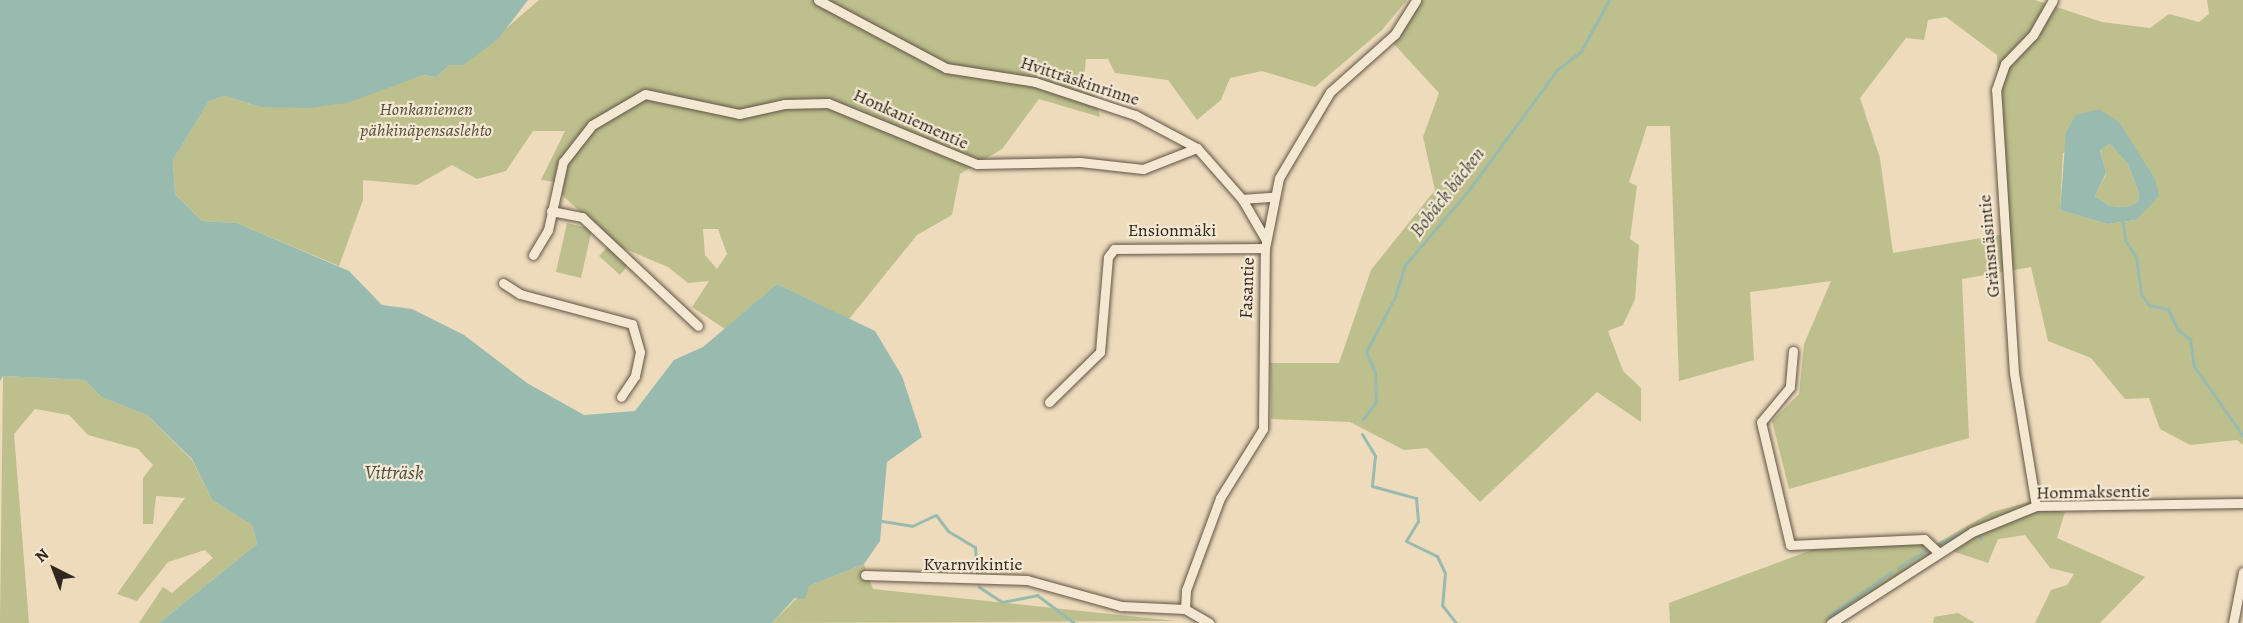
<!DOCTYPE html>
<html>
<head>
<meta charset="utf-8">
<style>
  body { margin:0 }
  #map { position:relative; width:2243px; height:623px; overflow:hidden; background:#eedbbc; font-family:Alegreya,serif }
  div>[style] { position:absolute }
  [style*='--x'] { left:calc(var(--x)*1px); top:calc(var(--y)*1px); width:calc(var(--w)*1px); rotate:calc(var(--a)*1deg) }
  .green>* { inset:0; background:#bdbf8d }
  .water>* { inset:0; background:#99bbaf }
  .stream>* { height:3px; margin:-1.5px; padding:0 1.5px; transform-origin:1.5px; border-radius:1.5px; background:#99bbaf }
  .roads { filter:drop-shadow(0 0 2px #605446) drop-shadow(0 0 2px #605446) }
  .street>* { height:9px; margin:-4.5px; padding:0 4.5px; transform-origin:4.5px; border-radius:4.5px; background:#f4e8d3 }
  span { translate:-50% -50%; white-space:nowrap; text-align:center; line-height:1.15; -webkit-text-stroke:4.5px #f4e8d3; paint-order:stroke }
  .street-label { font-size:18px; color:#31271f }
  .park-label { font-size:18px; color:#544d3a; font-style:italic }
  .water-label { font-size:20px; color:#4b4c43; font-style:italic }
  .north { position:absolute; left:24px; top:539px; width:60px; height:60px; -webkit-text-stroke:4px #f4e8d3; paint-order:stroke; rotate:318deg; font-size:16px; font-weight:700; line-height:24px; text-align:center; color:#31271f }
  .north::after { content:''; display:block; margin:auto; width:21px; height:27px; background:#31271f; clip-path:polygon(50% 0,100% 100%,50% 72%,0 100%) }
</style>
</head>
<body>
<div id="map">
  <div class="green">
    <div style="clip-path:polygon(evenodd,539px 0,1407px 0,1382px 30px,1315px 87px,1262px 71px,1230px 78px,1221px 100px,1197px 120px,1168px 80px,1115px 73px,1108px 59px,1086px 59px,1084px 78px,1093px 87px,1100px 117px,1039px 99px,1002px 149px,960px 174px,952px 215px,917px 235px,849px 319px,777px 284px,725px 329px,692px 307px,709px 281px,688px 283px,668px 267px,618px 246px,562px 195px,563px 183px,541px 180px,565px 131px,533px 131px,506px 171px,477px 179px,452px 165px,417px 185px,363px 180px,363px 200px,339px 266px,237px 223px,202px 221px,175px 194px,173px 160px,209px 101px,225px 96px,260px 107px,387px 87px,423px 75px,436px 77px,450px 65px,464px 65px,539px 0,703px 229px,718px 229px,727px 254px,717px 269px,705px 255px,703px 229px)"></div>
    <div style="clip-path:polygon(evenodd,1421px 0,2035px 0,2102px 22px,2150px 28px,2169px 14px,2199px 22px,2209px 14px,2207px 0,2243px 0,2243px 445px,2237px 440px,2190px 445px,2160px 429px,2149px 398px,2125px 399px,2091px 358px,2048px 341px,2031px 267px,1962px 279px,1969px 438px,1789px 489px,1772px 421px,1799px 394px,1804px 344px,1831px 281px,1750px 292px,1754px 360px,1679px 381px,1670px 126px,1647px 126px,1629px 182px,1637px 186px,1630px 239px,1639px 245px,1635px 299px,1623px 325px,1608px 331px,1623px 371px,1641px 388px,1641px 422px,1597px 392px,1480px 502px,1427px 448px,1404px 450px,1350px 422px,1271px 419px,1270px 363px,1339px 363px,1371px 270px,1435px 190px,1423px 137px,1439px 93px,1393px 43px,1421px 0,1946px 17px,1997px 55px,2005px 234px,1893px 253px,1880px 158px,1860px 98px,1906px 38px,1924px 40px,1928px 20px,1946px 17px,1421px 0,2127px 135px,2155px 178px,2136px 220px,2107px 224px,2060px 210px,2063px 153px,2127px 135px)"></div>
    <div style="clip-path:polygon(2110px 144px,2128px 164px,2139px 193px,2138px 202px,2126px 207px,2110px 206px,2095px 196px,2106px 174px,2100px 149px)"></div>
    <div style="clip-path:polygon(567px 223px,592px 229px,581px 278px,556px 272px)"></div>
    <div style="clip-path:polygon(608px 246px,629px 264px,620px 275px,599px 256px)"></div>
    <div style="clip-path:polygon(3px 376px,85px 380px,101px 397px,147px 415px,192px 460px,212px 500px,252px 525px,257px 544px,159px 623px,139px 623px,163px 587px,172px 593px,213px 558px,205px 550px,168px 562px,137px 601px,117px 594px,185px 498px,156px 496px,153px 524px,143px 524px,143px 478px,153px 465px,138px 449px,88px 435px,69px 415px,35px 409px,14px 434px,29px 623px,0 623px)"></div>
    <div style="clip-path:polygon(2033px 501px,2036px 506px,1995px 519px,1831px 623px,1670px 623px,1669px 603px,1820px 547px,1924px 539px,1932px 546px,1992px 512px)"></div>
    <div style="clip-path:polygon(2035px 509px,2065px 512px,2057px 538px,2145px 577px,2100px 623px,2035px 623px,2051px 590px,2067px 585px,2074px 574px,2050px 568px,2025px 535px,1998px 539px,1988px 563px,1949px 550px,1993px 523px)"></div>
    <div style="clip-path:polygon(864px 564px,873px 589px,1176px 621px,772px 623px,809px 586px)"></div>
    <div style="clip-path:polygon(1958px 613px,1975px 623px,1933px 623px,1934px 617px)"></div>
  </div>
  <div class="water">
    <div style="clip-path:polygon(0 0,528px 0,499px 38px,464px 65px,450px 65px,436px 77px,423px 75px,347px 103px,309px 108px,260px 107px,225px 96px,209px 101px,173px 160px,175px 194px,202px 221px,237px 223px,349px 271px,382px 305px,412px 309px,464px 335px,527px 383px,584px 415px,635px 411px,674px 360px,703px 347px,777px 284px,875px 331px,902px 376px,922px 437px,887px 462px,880px 541px,864px 564px,809px 586px,805px 599px,795px 598px,772px 623px,159px 623px,257px 544px,252px 525px,212px 500px,192px 459px,147px 415px,101px 397px,85px 380px,3px 376px,0 381px)"></div>
    <div style="clip-path:polygon(evenodd,2099px 109px,2119px 122px,2155px 178px,2159px 196px,2136px 220px,2107px 224px,2060px 210px,2066px 132px,2076px 115px,2099px 109px,2110px 144px,2128px 164px,2139px 193px,2138px 202px,2126px 207px,2110px 206px,2095px 196px,2106px 173px,2100px 150px,2110px 144px)"></div>
  </div>
  <div class="stream">
    <div style="--x:2123;--y:222;--w:18;--a:84"></div>
    <div style="--x:2125;--y:240;--w:20;--a:57"></div>
    <div style="--x:2136;--y:257;--w:37;--a:82"></div>
    <div style="--x:2141;--y:294;--w:14;--a:54"></div>
    <div style="--x:2149;--y:305;--w:19;--a:12"></div>
    <div style="--x:2168;--y:309;--w:23;--a:65"></div>
    <div style="--x:2178;--y:330;--w:15;--a:37"></div>
    <div style="--x:2190;--y:339;--w:27;--a:82"></div>
    <div style="--x:2194;--y:366;--w:85;--a:55"></div>
    <div style="--x:1363;--y:419;--w:21;--a:-53"></div>
    <div style="--x:1376;--y:402;--w:30;--a:-92"></div>
    <div style="--x:1375;--y:372;--w:22;--a:-114"></div>
    <div style="--x:1366;--y:352;--w:62;--a:-62.2"></div>
    <div style="--x:1395;--y:297;--w:34;--a:-73"></div>
    <div style="--x:1405;--y:265;--w:97;--a:-49.6"></div>
    <div style="--x:1468;--y:191;--w:150;--a:-53.7"></div>
    <div style="--x:1557;--y:70;--w:31;--a:-38"></div>
    <div style="--x:1581;--y:51;--w:58;--a:-61.2"></div>
    <div style="--x:1362;--y:434;--w:26;--a:59"></div>
    <div style="--x:1375;--y:456;--w:30;--a:96"></div>
    <div style="--x:1372;--y:486;--w:46;--a:15.3"></div>
    <div style="--x:1416;--y:498;--w:23;--a:85"></div>
    <div style="--x:1418;--y:521;--w:23;--a:121"></div>
    <div style="--x:1406;--y:541;--w:34;--a:26"></div>
    <div style="--x:1437;--y:556;--w:19;--a:65"></div>
    <div style="--x:1445;--y:573;--w:32;--a:95"></div>
    <div style="--x:1442;--y:605;--w:23;--a:52"></div>
    <div style="--x:882;--y:521;--w:30;--a:9"></div>
    <div style="--x:912;--y:526;--w:26;--a:-25"></div>
    <div style="--x:936;--y:515;--w:20;--a:53"></div>
    <div style="--x:948;--y:531;--w:31;--a:31"></div>
    <div style="--x:975;--y:547;--w:27;--a:86"></div>
    <div style="--x:1977;--y:532;--w:8;--a:60"></div>
    <div style="--x:1940;--y:543;--w:25;--a:-23"></div>
    <div style="--x:1898;--y:568;--w:35;--a:-33"></div>
    <div style="--x:979;--y:587;--w:27;--a:33"></div>
    <div style="--x:1002;--y:602;--w:36;--a:-11"></div>
    <div style="--x:1037;--y:595;--w:46;--a:37.1"></div>
    <div style="--x:1829;--y:616;--w:76;--a:-35.4"></div>
  </div>
  <div class="roads">
    <div class="street">
      <div style="--x:818;--y:0;--w:145;--a:28"></div>
      <div style="--x:946;--y:68;--w:90;--a:8.9"></div>
      <div style="--x:1035;--y:82;--w:105;--a:18.3"></div>
      <div style="--x:1135;--y:115;--w:70;--a:28"></div>
      <div style="--x:1242;--y:199;--w:30;--a:-4"></div>
      <div style="--x:551;--y:211;--w:32;--a:11"></div>
      <div style="--x:582;--y:217;--w:159;--a:43.2"></div>
      <div style="--x:533;--y:255;--w:29;--a:-59"></div>
      <div style="--x:548;--y:230;--w:70;--a:-77.6"></div>
      <div style="--x:563;--y:162;--w:47;--a:-51.9"></div>
      <div style="--x:592;--y:125;--w:61;--a:-30.3"></div>
      <div style="--x:645;--y:94;--w:96;--a:12"></div>
      <div style="--x:739;--y:114;--w:46;--a:-12.5"></div>
      <div style="--x:784;--y:104;--w:44;--a:-1.3"></div>
      <div style="--x:828;--y:103;--w:161;--a:22.3"></div>
      <div style="--x:977;--y:164;--w:103;--a:-1.1"></div>
      <div style="--x:1080;--y:162;--w:63;--a:6.3"></div>
      <div style="--x:1143;--y:169;--w:58;--a:-21.3"></div>
      <div style="--x:1197;--y:148;--w:68;--a:48.6"></div>
      <div style="--x:1242;--y:199;--w:48;--a:59.7"></div>
      <div style="--x:503;--y:283;--w:20;--a:33"></div>
      <div style="--x:520;--y:294;--w:116;--a:15"></div>
      <div style="--x:632;--y:324;--w:29;--a:74"></div>
      <div style="--x:640;--y:352;--w:25;--a:102"></div>
      <div style="--x:635;--y:376;--w:25;--a:124"></div>
      <div style="--x:1793;--y:351;--w:36;--a:95"></div>
      <div style="--x:1790;--y:387;--w:45;--a:129.6"></div>
      <div style="--x:1761;--y:422;--w:126;--a:76.7"></div>
      <div style="--x:1790;--y:545;--w:134;--a:-2.6"></div>
      <div style="--x:1924;--y:539;--w:19;--a:43"></div>
      <div style="--x:1049;--y:402;--w:71;--a:-44.4"></div>
      <div style="--x:1100;--y:352;--w:95;--a:-85.2"></div>
      <div style="--x:1108;--y:257;--w:10;--a:-53"></div>
      <div style="--x:1114;--y:249;--w:151;--a:-0.4"></div>
      <div style="--x:2036;--y:506;--w:135;--a:-99.4"></div>
      <div style="--x:2014;--y:373;--w:284;--a:-93.6"></div>
      <div style="--x:1996;--y:90;--w:28;--a:-71"></div>
      <div style="--x:2005;--y:64;--w:40;--a:-46"></div>
      <div style="--x:2033;--y:35;--w:40;--a:-60.3"></div>
      <div style="--x:865;--y:575;--w:162;--a:1.8"></div>
      <div style="--x:1027;--y:580;--w:98;--a:15.5"></div>
      <div style="--x:1121;--y:606;--w:64;--a:2.7"></div>
      <div style="--x:1185;--y:609;--w:19;--a:-87"></div>
      <div style="--x:1186;--y:590;--w:98;--a:-69.7"></div>
      <div style="--x:1220;--y:498;--w:81;--a:-58.1"></div>
      <div style="--x:1263;--y:429;--w:181;--a:-89.4"></div>
      <div style="--x:1265;--y:248;--w:71;--a:-78.7"></div>
      <div style="--x:1279;--y:178;--w:100;--a:-59.3"></div>
      <div style="--x:1330;--y:92;--w:87;--a:-41.7"></div>
      <div style="--x:1395;--y:34;--w:40;--a:-58"></div>
      <div style="--x:1185;--y:609;--w:28;--a:30"></div>
      <div style="--x:1831;--y:623;--w:168;--a:-32.8"></div>
      <div style="--x:1972;--y:532;--w:69;--a:-22.1"></div>
      <div style="--x:2036;--y:506;--w:207;--a:-0.8"></div>
      <div style="--x:2233;--y:623;--w:52;--a:-78.9"></div>
    </div>
  </div>
  <div class="street-label">
    <span style="left:1080px;top:81px;rotate:18deg">Hvitträskinrinne</span>
    <span style="left:911px;top:119px;rotate:24deg">Honkaniementie</span>
    <span style="left:1172px;top:230px">Ensionmäki</span>
    <span style="left:1989px;top:246px;rotate:-95deg">Gränsnäsintie</span>
    <span style="left:1247px;top:288px;rotate:-88deg">Fasantie</span>
    <span style="left:2093px;top:492px;rotate:-1deg">Hommaksentie</span>
    <span style="left:973px;top:564px">Kvarnvikintie</span>
  </div>
  <div class="park-label">
    <span style="left:426px;top:120px">Honkaniemen<br>pähkinäpensaslehto</span>
  </div>
  <div class="water-label">
    <span style="left:1447px;top:192px;rotate:-52deg">Bobäck bäcken</span>
    <span style="left:394px;top:472px">Vitträsk</span>
  </div>
  <div class="north">N</div>
</div>
</body>
</html>
